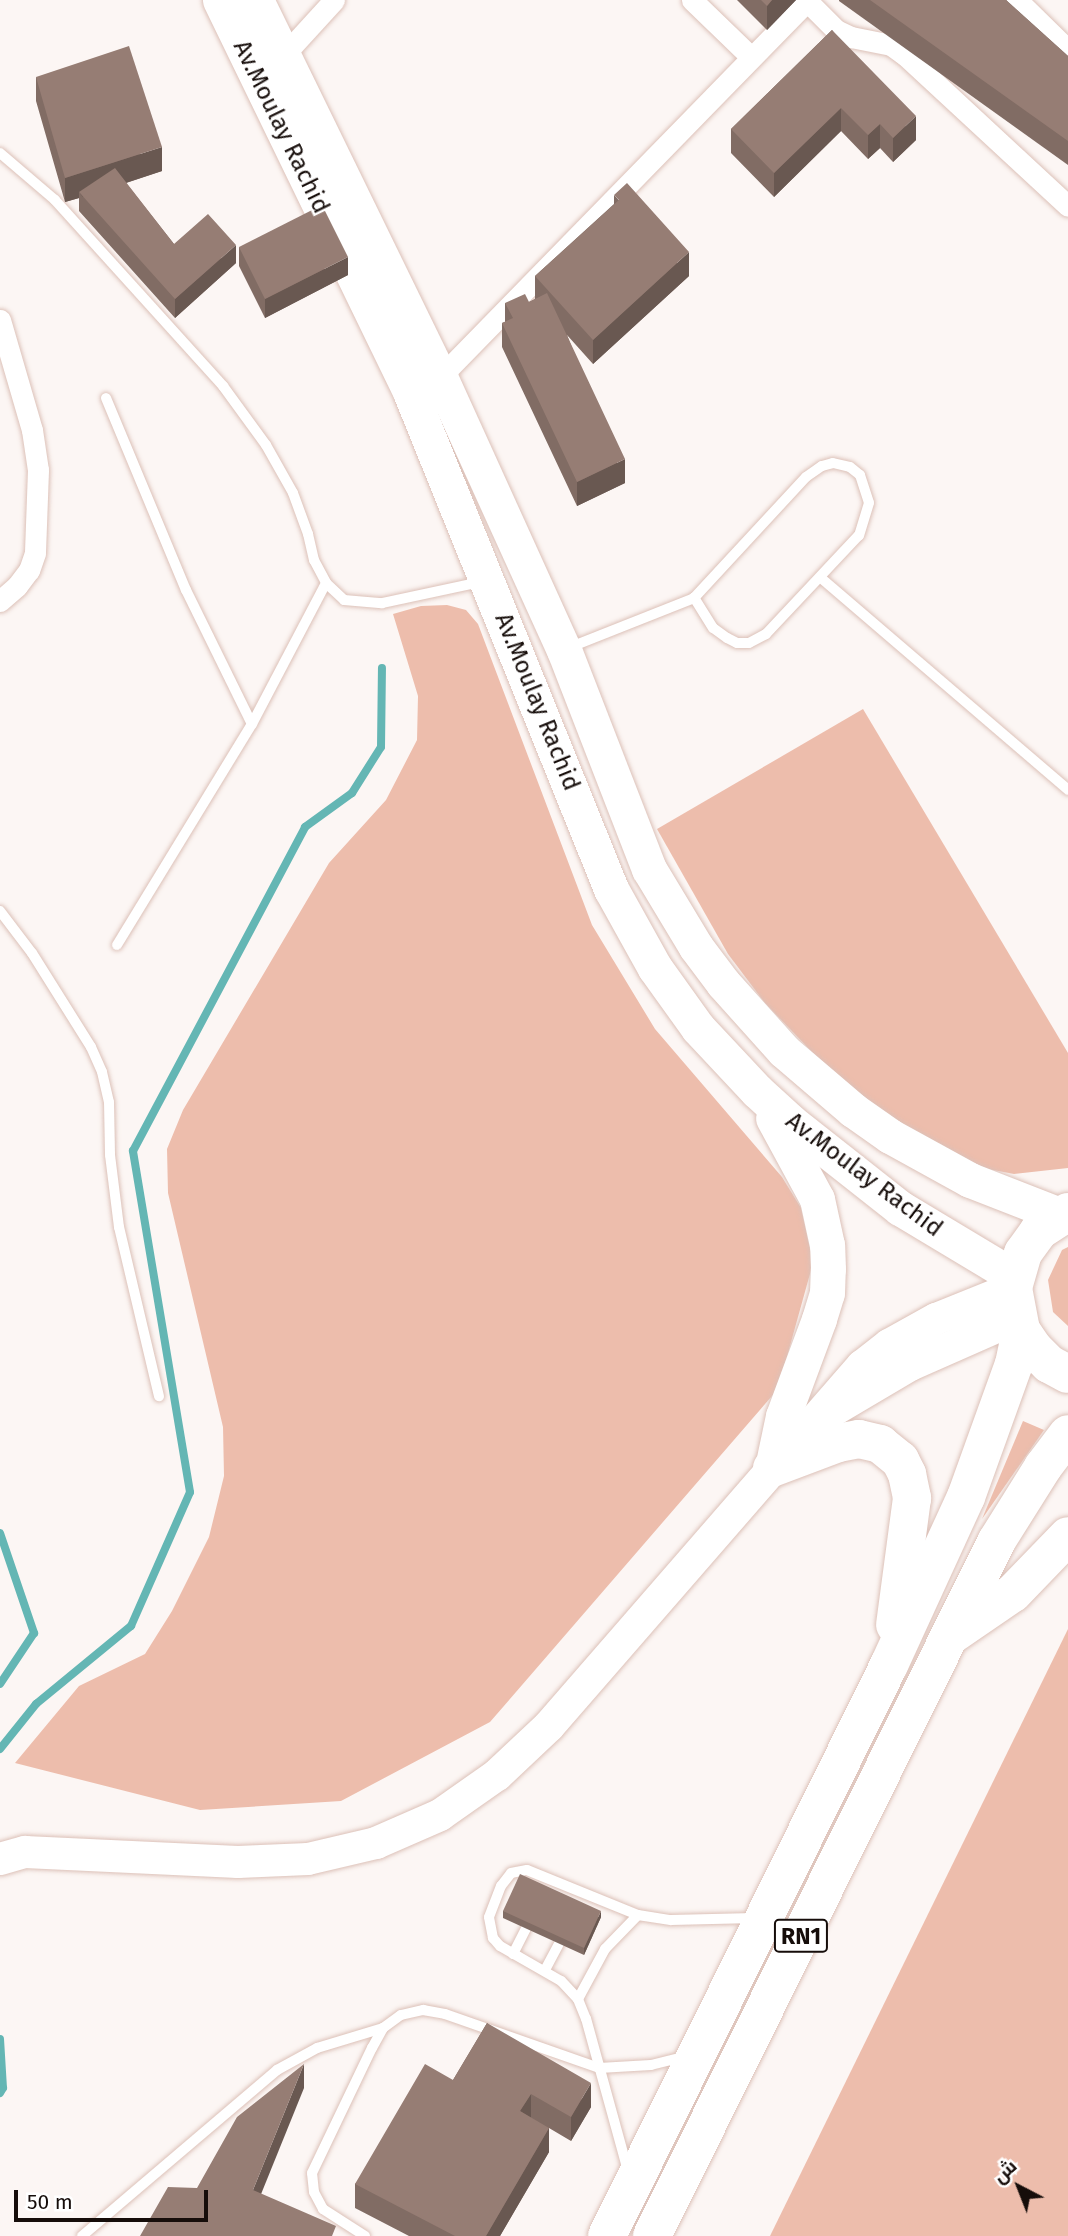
<!DOCTYPE html>
<html>
<head>
<meta charset="utf-8">
<style>
  body { margin:0 }
  #map { position:relative; width:1068px; height:2236px; overflow:hidden; background:#fcf6f4; font-family:"Fira Sans",Cairo,sans-serif }
  div>[style] { position:absolute }
  [style*='--x'] { left:calc(var(--x)*1px); top:calc(var(--y)*1px); width:calc(var(--w)*1px); rotate:calc(var(--a)*1deg) }
  .green>* { inset:0; background:#edbdac }
  .stream>* { height:8px; margin:-4px; padding:0 4px; transform-origin:4px; border-radius:4px; background:#64b6b4 }
  .roads { filter:drop-shadow(0 0 2px #dcc1b8) drop-shadow(0 0 2px #dcc1b8) }
  .lane>* { height:10px; margin:-5px; padding:0 5px; transform-origin:5px; border-radius:5px; background:#fff }
  .street>* { height:21px; margin:-10.5px; padding:0 10.5px; transform-origin:10.5px; border-radius:10.5px; background:#fff }
  .secondary>* { height:32px; margin:-16px; padding:0 16px; transform-origin:16px; border-radius:16px; background:#fff }
  .primary>* { height:35px; margin:-17.5px; padding:0 17.5px; transform-origin:17.5px; border-radius:17.5px; background:#fff }
  .highway>* { height:38px; margin:-19px; padding:0 19px; transform-origin:19px; border-radius:19px; background:#fff }
  .wall>* { inset:0; background:#816c64 }
  .shaded-wall>* { inset:0; background:#695851 }
  .building>* { inset:0; background:#967d74 }
  span { translate:-50% -50%; white-space:nowrap; text-align:center; line-height:1.15; -webkit-text-stroke:5px #fff; paint-order:stroke }
  .shield-label span { padding:2px 5px; background:#fff; border:2px solid; border-radius:5px; -webkit-text-stroke-width:0 }
  .shield-label { font-size:23px; color:#160d0a; font-weight:700 }
  .street-label { font-size:24px; color:#160d0a }
  .north { position:absolute; left:984px; top:2152px; width:70px; height:70px; -webkit-text-stroke:5px #fff; paint-order:stroke; rotate:318deg; font-size:19px; font-weight:700; line-height:28px; text-align:center; color:#160d0a }
  .north::after { content:''; display:block; margin:auto; width:24px; height:32px; background:#160d0a; clip-path:polygon(50% 0,100% 100%,50% 72%,0 100%) }
  .scale { position:absolute; left:14px; top:2190px; width:194px; height:32px; box-sizing:border-box; border:4px solid #160d0a; border-top:0; padding-left:9px; font-size:21px; line-height:24px; white-space:nowrap; color:#160d0a; -webkit-text-stroke:5px #fff; paint-order:stroke }
</style>
</head>
<body>
<div id="map">
  <div class="green">
    <div style="clip-path:polygon(447px 605px,466px 610px,478px 624px,592px 925px,655px 1029px,782px 1177px,801px 1208px,813px 1263px,778px 1389px,490px 1722px,341px 1801px,200px 1810px,15px 1763px,79px 1686px,145px 1654px,172px 1611px,209px 1537px,224px 1476px,223px 1427px,168px 1193px,167px 1149px,183px 1110px,329px 863px,386px 800px,417px 740px,418px 696px,393px 614px,421px 606px)"></div>
    <div style="clip-path:polygon(863px 709px,1068px 1053px,1068px 1168px,1014px 1174px,988px 1169px,955px 1155px,871px 1105px,813px 1053px,765px 1003px,728px 954px,657px 829px)"></div>
    <div style="clip-path:polygon(1068px 1247px,1068px 1326px,1053px 1312px,1048px 1280px,1062px 1250px)"></div>
    <div style="clip-path:polygon(1023px 1421px,1044px 1430px,982px 1519px)"></div>
    <div style="clip-path:polygon(1068px 1629px,1068px 2236px,770px 2236px)"></div>
  </div>
  <div class="stream">
    <div style="--x:0;--y:1533;--w:106;--a:71.2"></div>
    <div style="--x:34;--y:1633;--w:61;--a:123.7"></div>
    <div style="--x:0;--y:1749;--w:58;--a:-51.3"></div>
    <div style="--x:36;--y:1704;--w:123;--a:-39.4"></div>
    <div style="--x:131;--y:1626;--w:146;--a:-66.2"></div>
    <div style="--x:190;--y:1492;--w:346;--a:-99.5"></div>
    <div style="--x:133;--y:1151;--w:367;--a:-62"></div>
    <div style="--x:305;--y:827;--w:58;--a:-35.9"></div>
    <div style="--x:352;--y:793;--w:54;--a:-57.8"></div>
    <div style="--x:381;--y:747;--w:79;--a:-89.3"></div>
    <div style="--x:0;--y:2039;--w:49;--a:86.5"></div>
    <div style="--x:3;--y:2088;--w:6;--a:121"></div>
  </div>
  <div class="roads">
    <div class="lane">
      <div style="--x:0;--y:153;--w:72;--a:40.5"></div>
      <div style="--x:55;--y:200;--w:251;--a:47.9"></div>
      <div style="--x:223;--y:386;--w:73;--a:53.9"></div>
      <div style="--x:266;--y:445;--w:55;--a:60.6"></div>
      <div style="--x:293;--y:493;--w:44;--a:69.9"></div>
      <div style="--x:308;--y:534;--w:27;--a:77"></div>
      <div style="--x:314;--y:560;--w:26;--a:62"></div>
      <div style="--x:326;--y:583;--w:25;--a:43"></div>
      <div style="--x:344;--y:600;--w:38;--a:5"></div>
      <div style="--x:382;--y:603;--w:101;--a:-12"></div>
      <div style="--x:106;--y:398;--w:208;--a:67.4"></div>
      <div style="--x:186;--y:590;--w:149;--a:63.8"></div>
      <div style="--x:821;--y:578;--w:326;--a:40.6"></div>
      <div style="--x:568;--y:648;--w:136;--a:-21.6"></div>
      <div style="--x:694;--y:598;--w:165;--a:-47.2"></div>
      <div style="--x:806;--y:477;--w:19;--a:-35"></div>
      <div style="--x:822;--y:466;--w:11;--a:-15"></div>
      <div style="--x:833;--y:463;--w:17;--a:13"></div>
      <div style="--x:850;--y:467;--w:13;--a:39"></div>
      <div style="--x:860;--y:475;--w:29;--a:72"></div>
      <div style="--x:869;--y:503;--w:34;--a:107"></div>
      <div style="--x:859;--y:535;--w:136;--a:133.2"></div>
      <div style="--x:766;--y:634;--w:19;--a:152"></div>
      <div style="--x:749;--y:643;--w:12;--a:180"></div>
      <div style="--x:737;--y:643;--w:11;--a:-153"></div>
      <div style="--x:727;--y:638;--w:17;--a:-144"></div>
      <div style="--x:713;--y:628;--w:36;--a:-122"></div>
      <div style="--x:0;--y:911;--w:53;--a:52.7"></div>
      <div style="--x:32;--y:953;--w:111;--a:57.9"></div>
      <div style="--x:91;--y:1047;--w:27;--a:66"></div>
      <div style="--x:102;--y:1072;--w:31;--a:77"></div>
      <div style="--x:109;--y:1102;--w:53;--a:88.9"></div>
      <div style="--x:110;--y:1155;--w:73;--a:82.9"></div>
      <div style="--x:119;--y:1227;--w:174;--a:76.7"></div>
      <div style="--x:117;--y:945;--w:259;--a:-58.6"></div>
      <div style="--x:252;--y:724;--w:159;--a:-62.3"></div>
      <div style="--x:513;--y:1954;--w:28;--a:-63"></div>
      <div style="--x:545;--y:1970;--w:30;--a:-62"></div>
      <div style="--x:578;--y:1999;--w:57;--a:-61.6"></div>
      <div style="--x:605;--y:1949;--w:47;--a:-45.9"></div>
      <div style="--x:628;--y:2171;--w:158;--a:-105.4"></div>
      <div style="--x:586;--y:2019;--w:22;--a:-112"></div>
      <div style="--x:578;--y:1999;--w:25;--a:-133"></div>
      <div style="--x:561;--y:1981;--w:70;--a:-150.2"></div>
      <div style="--x:500;--y:1946;--w:11;--a:-131"></div>
      <div style="--x:493;--y:1938;--w:21;--a:-101"></div>
      <div style="--x:489;--y:1917;--w:33;--a:-69"></div>
      <div style="--x:501;--y:1886;--w:16;--a:-52"></div>
      <div style="--x:511;--y:1873;--w:16;--a:-11"></div>
      <div style="--x:527;--y:1870;--w:120;--a:22.1"></div>
      <div style="--x:638;--y:1915;--w:33;--a:9"></div>
      <div style="--x:671;--y:1920;--w:83;--a:-1.4"></div>
      <div style="--x:82;--y:2236;--w:256;--a:-40.4"></div>
      <div style="--x:277;--y:2070;--w:46;--a:-28.8"></div>
      <div style="--x:317;--y:2048;--w:69;--a:-16.9"></div>
      <div style="--x:365;--y:2236;--w:50;--a:-147.3"></div>
      <div style="--x:323;--y:2209;--w:19;--a:-118"></div>
      <div style="--x:314;--y:2192;--w:19;--a:-96"></div>
      <div style="--x:312;--y:2173;--w:139;--a:-64.4"></div>
      <div style="--x:372;--y:2048;--w:23;--a:-61"></div>
      <div style="--x:383;--y:2028;--w:22;--a:-36"></div>
      <div style="--x:401;--y:2015;--w:23;--a:-13"></div>
      <div style="--x:423;--y:2010;--w:22;--a:10"></div>
      <div style="--x:445;--y:2014;--w:163;--a:19.3"></div>
      <div style="--x:599;--y:2068;--w:52;--a:-3.3"></div>
      <div style="--x:651;--y:2065;--w:33;--a:-14"></div>
    </div>
    <div class="street">
      <div style="--x:692;--y:0;--w:82;--a:44"></div>
      <div style="--x:1017;--y:0;--w:71;--a:44.4"></div>
      <div style="--x:807;--y:1;--w:41;--a:45"></div>
      <div style="--x:836;--y:30;--w:17;--a:25"></div>
      <div style="--x:851;--y:37;--w:41;--a:11.3"></div>
      <div style="--x:891;--y:45;--w:17;--a:36"></div>
      <div style="--x:905;--y:55;--w:222;--a:42.8"></div>
      <div style="--x:282;--y:57;--w:77;--a:-47.6"></div>
      <div style="--x:0;--y:320;--w:115;--a:73.8"></div>
      <div style="--x:32;--y:430;--w:40;--a:81.5"></div>
      <div style="--x:38;--y:470;--w:83;--a:92.1"></div>
      <div style="--x:35;--y:553;--w:18;--a:109"></div>
      <div style="--x:29;--y:570;--w:20;--a:127"></div>
      <div style="--x:17;--y:586;--w:23;--a:139"></div>
      <div style="--x:431;--y:382;--w:10;--a:-29"></div>
      <div style="--x:440;--y:377;--w:527;--a:-45.69"></div>
    </div>
    <div class="secondary">
      <div style="--x:834;--y:1410;--w:88;--a:-30.6"></div>
      <div style="--x:910;--y:1365;--w:117;--a:-23.7"></div>
      <div style="--x:0;--y:1859;--w:26;--a:-16"></div>
      <div style="--x:25;--y:1852;--w:213;--a:2.7"></div>
      <div style="--x:238;--y:1862;--w:70;--a:-2.5"></div>
      <div style="--x:308;--y:1859;--w:70;--a:-13.2"></div>
      <div style="--x:376;--y:1843;--w:70;--a:-23.6"></div>
      <div style="--x:440;--y:1815;--w:70;--a:-35.1"></div>
      <div style="--x:497;--y:1775;--w:71;--a:-43.3"></div>
      <div style="--x:549;--y:1726;--w:477;--a:-49"></div>
      <div style="--x:862;--y:1366;--w:34;--a:-38"></div>
      <div style="--x:889;--y:1345;--w:54;--a:-29"></div>
      <div style="--x:936;--y:1319;--w:83;--a:-21.9"></div>
    </div>
    <div class="primary">
      <div style="--x:220;--y:0;--w:438;--a:64.1"></div>
      <div style="--x:411;--y:394;--w:534;--a:68"></div>
      <div style="--x:611;--y:889;--w:90;--a:60.9"></div>
      <div style="--x:655;--y:968;--w:74;--a:54.4"></div>
      <div style="--x:698;--y:1028;--w:86;--a:46.9"></div>
      <div style="--x:757;--y:1091;--w:46;--a:42.4"></div>
      <div style="--x:791;--y:1122;--w:139;--a:38.3"></div>
      <div style="--x:900;--y:1208;--w:134;--a:31"></div>
      <div style="--x:256;--y:0;--w:420;--a:64"></div>
      <div style="--x:440;--y:377;--w:300;--a:65.6"></div>
      <div style="--x:564;--y:650;--w:235;--a:68.8"></div>
      <div style="--x:649;--y:869;--w:91;--a:58.9"></div>
      <div style="--x:696;--y:947;--w:45;--a:53.1"></div>
      <div style="--x:723;--y:983;--w:91;--a:48.1"></div>
      <div style="--x:784;--y:1051;--w:91;--a:40.5"></div>
      <div style="--x:853;--y:1110;--w:45;--a:35.1"></div>
      <div style="--x:890;--y:1136;--w:91;--a:28.8"></div>
      <div style="--x:970;--y:1180;--w:97;--a:21.3"></div>
      <div style="--x:772;--y:1468;--w:53;--a:-78.1"></div>
      <div style="--x:783;--y:1416;--w:103;--a:-69.6"></div>
      <div style="--x:819;--y:1319;--w:27;--a:-73"></div>
      <div style="--x:827;--y:1293;--w:24;--a:-88"></div>
      <div style="--x:828;--y:1269;--w:24;--a:-92"></div>
      <div style="--x:827;--y:1245;--w:47;--a:-102.3"></div>
      <div style="--x:817;--y:1199;--w:92;--a:-118.5"></div>
    </div>
    <div class="highway">
      <div style="--x:1068;--y:1212;--w:35;--a:147"></div>
      <div style="--x:1039;--y:1231;--w:27;--a:126"></div>
      <div style="--x:1023;--y:1253;--w:36;--a:106"></div>
      <div style="--x:1013;--y:1288;--w:43;--a:79.2"></div>
      <div style="--x:1021;--y:1330;--w:22;--a:56"></div>
      <div style="--x:1033;--y:1348;--w:23;--a:45"></div>
      <div style="--x:1049;--y:1364;--w:21;--a:28"></div>
      <div style="--x:772;--y:1468;--w:71;--a:-20.7"></div>
      <div style="--x:838;--y:1443;--w:21;--a:-11"></div>
      <div style="--x:859;--y:1439;--w:22;--a:13"></div>
      <div style="--x:880;--y:1444;--w:26;--a:39"></div>
      <div style="--x:900;--y:1460;--w:16;--a:63"></div>
      <div style="--x:907;--y:1474;--w:25;--a:78"></div>
      <div style="--x:912;--y:1498;--w:128;--a:97.6"></div>
      <div style="--x:950;--y:1636;--w:76;--a:-34.3"></div>
      <div style="--x:1013;--y:1593;--w:79;--a:-46"></div>
      <div style="--x:607;--y:2236;--w:637;--a:-63.72"></div>
      <div style="--x:889;--y:1665;--w:185;--a:-65.4"></div>
      <div style="--x:966;--y:1497;--w:141;--a:-70.2"></div>
      <div style="--x:1014;--y:1364;--w:35;--a:-78"></div>
      <div style="--x:652;--y:2236;--w:775;--a:-63.63"></div>
      <div style="--x:996;--y:1542;--w:89;--a:-57.9"></div>
      <div style="--x:1043;--y:1467;--w:41;--a:-52.9"></div>
    </div>
  </div>
  <div class="wall">
    <div style="clip-path:polygon(737px 0,796px 0,767px 30px)"></div>
    <div style="clip-path:polygon(839px 0,1006px 0,1068px 56px,1068px 165px,839px 1px)"></div>
    <div style="clip-path:polygon(832px 30px,916px 140px,893px 162px,880px 148px,868px 159px,841px 131px,774px 197px,731px 153px,731px 129px)"></div>
    <div style="clip-path:polygon(36px 77px,162px 171px,126px 183px,174px 244px,236px 263px,175px 318px,79px 211px,79px 198px,65px 202px,36px 101px)"></div>
    <div style="clip-path:polygon(614px 195px,689px 276px,593px 364px,567px 335px,625px 483px,577px 506px,502px 347px,502px 323px,505px 322px,505px 303px,529px 302px,535px 299px,535px 276px,614px 204px)"></div>
    <div style="clip-path:polygon(239px 247px,348px 275px,265px 318px,239px 266px)"></div>
    <div style="clip-path:polygon(503px 1911px,601px 1917px,584px 1955px,503px 1918px)"></div>
    <div style="clip-path:polygon(487px 2023px,591px 2107px,571px 2141px,549px 2128px,549px 2152px,500px 2236px,409px 2236px,355px 2208px,355px 2184px,453px 2080px)"></div>
  </div>
  <div class="shaded-wall">
    <div style="clip-path:polygon(772px 0,796px 0,767px 30px,767px 6px)"></div>
    <div style="clip-path:polygon(841px 108px,841px 131px,774px 197px,774px 173px)"></div>
    <div style="clip-path:polygon(916px 116px,916px 140px,893px 162px,893px 138px)"></div>
    <div style="clip-path:polygon(880px 124px,880px 148px,868px 159px,868px 135px)"></div>
    <div style="clip-path:polygon(162px 147px,162px 171px,83px 197px,79px 192px,79px 198px,65px 202px,65px 178px)"></div>
    <div style="clip-path:polygon(236px 245px,236px 263px,175px 318px,175px 299px)"></div>
    <div style="clip-path:polygon(689px 252px,689px 276px,593px 364px,593px 340px)"></div>
    <div style="clip-path:polygon(348px 257px,348px 275px,265px 318px,265px 299px)"></div>
    <div style="clip-path:polygon(625px 459px,625px 483px,577px 506px,577px 482px)"></div>
    <div style="clip-path:polygon(601px 1911px,601px 1917px,584px 1955px,584px 1948px)"></div>
    <div style="clip-path:polygon(304px 2064px,304px 2088px,253px 2214px,253px 2190px)"></div>
    <div style="clip-path:polygon(591px 2083px,591px 2107px,571px 2141px,571px 2117px)"></div>
    <div style="clip-path:polygon(531px 2094px,531px 2118px,520px 2111px)"></div>
    <div style="clip-path:polygon(549px 2128px,549px 2152px,500px 2236px,486px 2236px)"></div>
  </div>
  <div class="building">
    <div style="clip-path:polygon(761px 0,772px 0,767px 6px)"></div>
    <div style="clip-path:polygon(870px 0,1006px 0,1068px 56px,1068px 141px)"></div>
    <div style="clip-path:polygon(832px 30px,916px 116px,893px 138px,880px 124px,868px 135px,841px 108px,774px 173px,731px 129px)"></div>
    <div style="clip-path:polygon(129px 46px,162px 147px,65px 178px,36px 77px)"></div>
    <div style="clip-path:polygon(115px 168px,174px 244px,208px 214px,236px 245px,175px 299px,79px 192px)"></div>
    <div style="clip-path:polygon(627px 183px,689px 252px,593px 340px,535px 276px,619px 200px,614px 195px)"></div>
    <div style="clip-path:polygon(322px 205px,348px 257px,265px 299px,239px 247px)"></div>
    <div style="clip-path:polygon(547px 293px,625px 459px,577px 482px,502px 323px,513px 318px,505px 303px,525px 294px,529px 302px)"></div>
    <div style="clip-path:polygon(520px 1874px,601px 1911px,584px 1948px,503px 1911px)"></div>
    <div style="clip-path:polygon(487px 2023px,591px 2083px,571px 2117px,531px 2094px,520px 2111px,549px 2128px,486px 2236px,455px 2236px,355px 2184px,425px 2064px,453px 2080px)"></div>
    <div style="clip-path:polygon(304px 2064px,253px 2190px,336px 2226px,332px 2236px,140px 2236px,168px 2187px,197px 2188px,237px 2117px)"></div>
  </div>
  <div class="shield-label">
    <span style="left:801px;top:1936px">RN1</span>
  </div>
  <div class="street-label">
    <span style="left:281px;top:127px;rotate:64deg">Av.Moulay Rachid</span>
    <span style="left:537px;top:702px;rotate:68deg">Av.Moulay Rachid</span>
    <span style="left:864px;top:1175px;rotate:37deg">Av.Moulay Rachid</span>
  </div>
  <div class="north">ش</div>
  <div class="scale">50 m</div>
</div>
</body>
</html>
